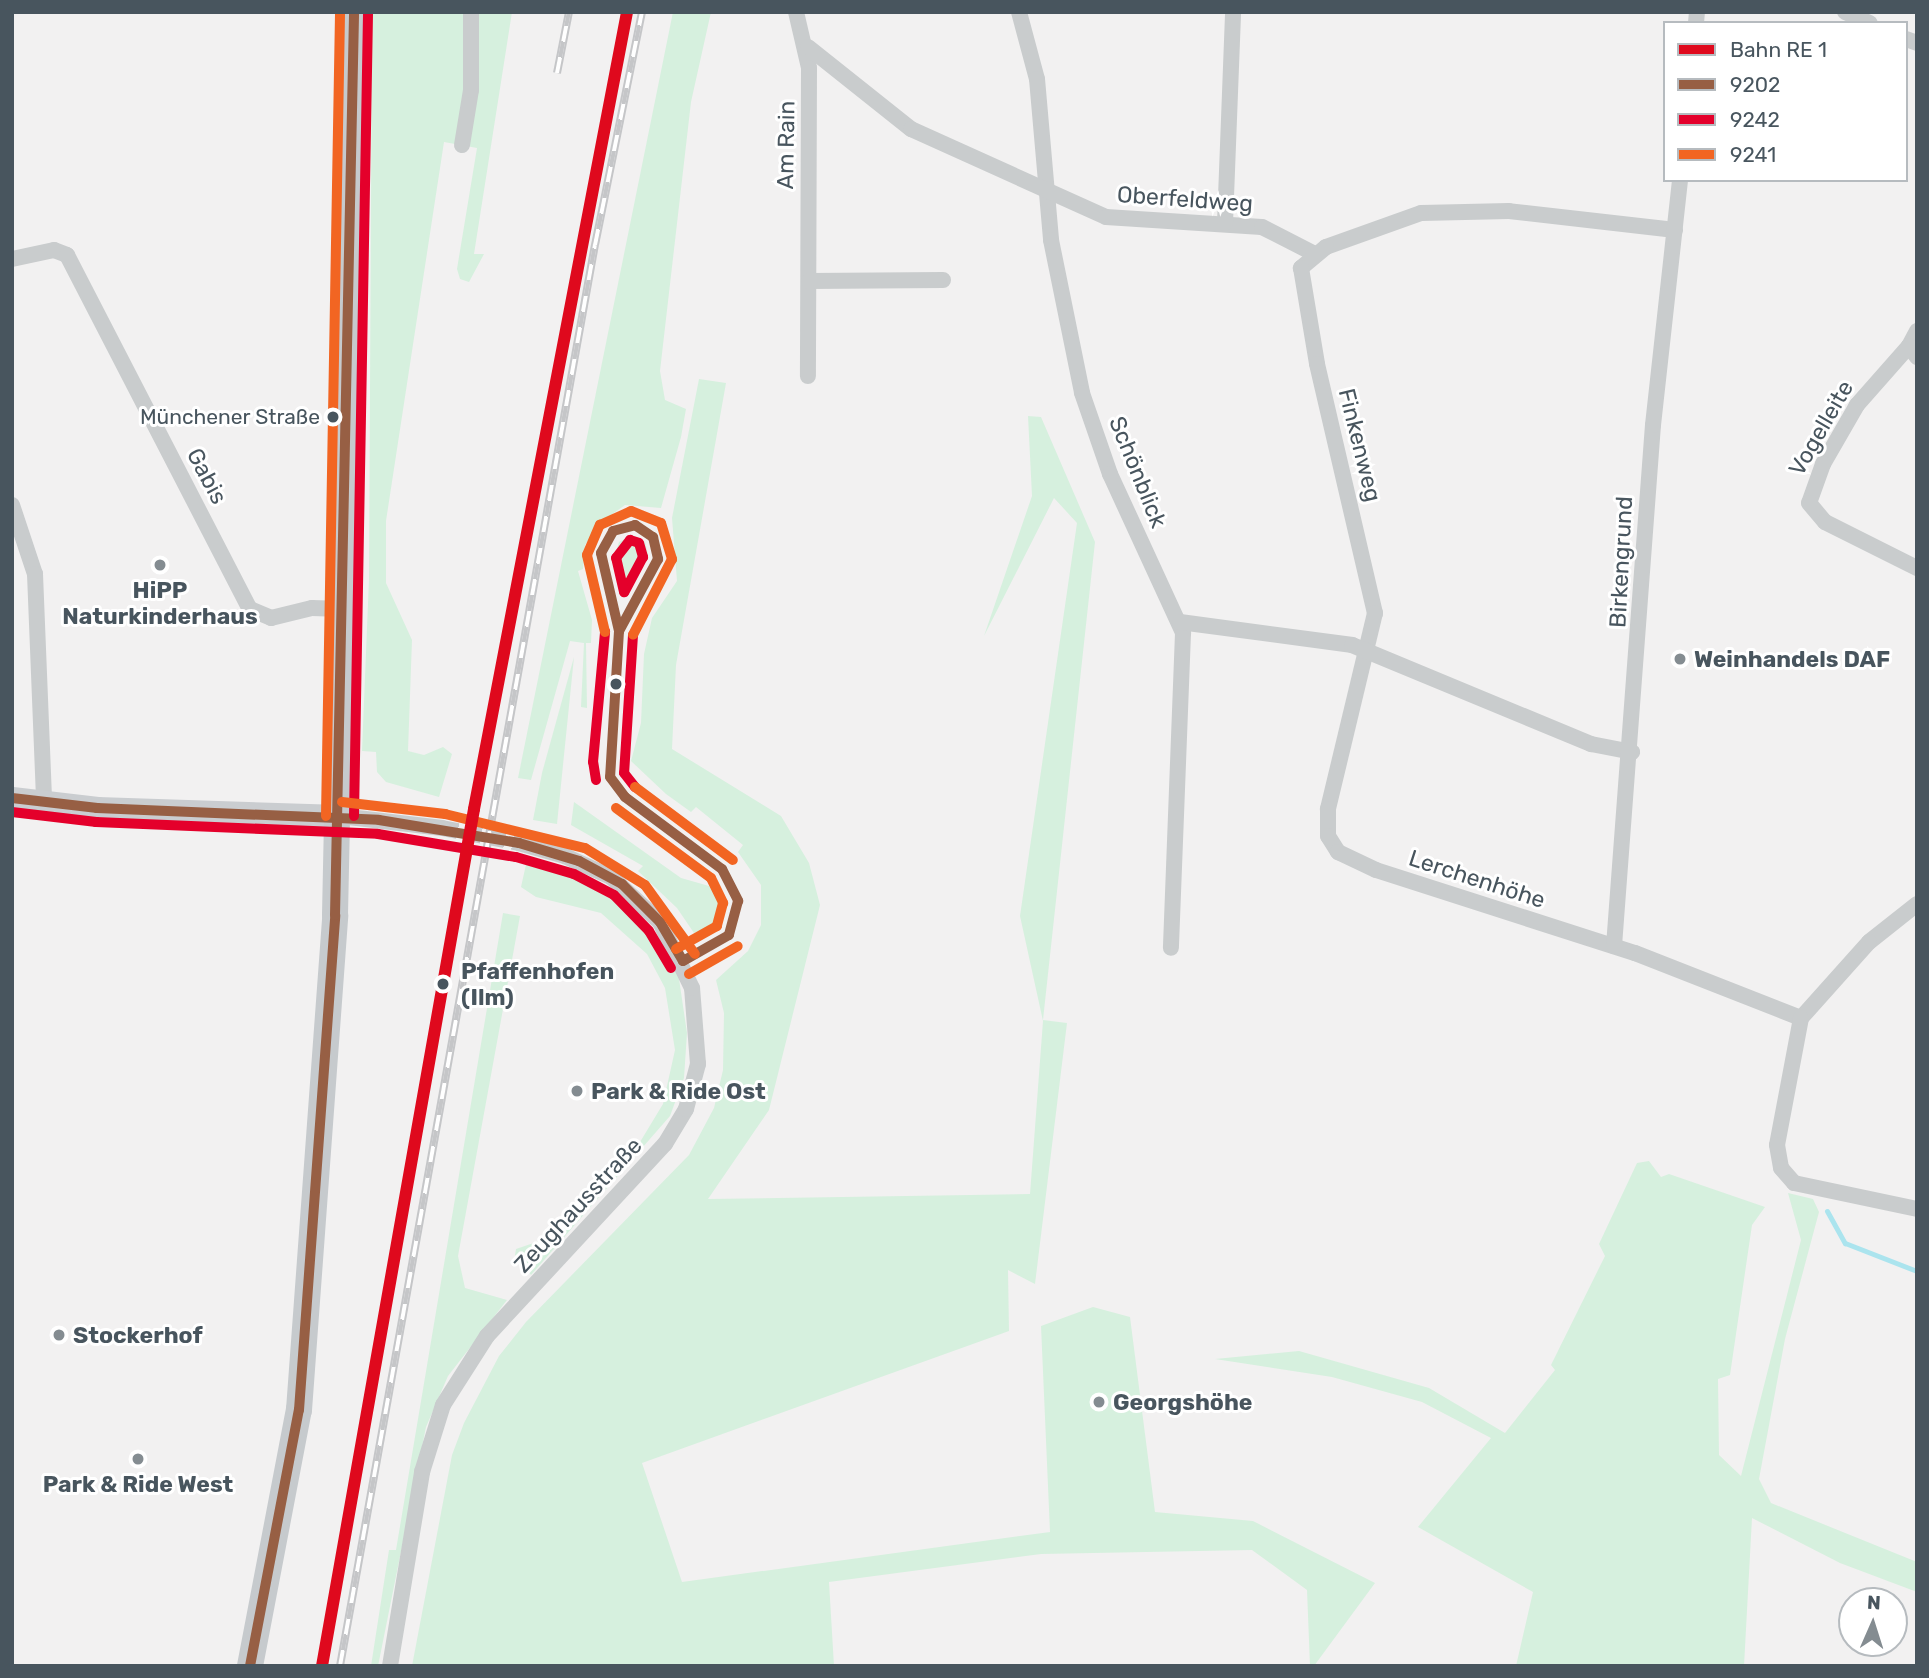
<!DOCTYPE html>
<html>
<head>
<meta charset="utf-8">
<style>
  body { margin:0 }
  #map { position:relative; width:1929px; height:1678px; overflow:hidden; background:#f2f1f1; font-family:Rubik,sans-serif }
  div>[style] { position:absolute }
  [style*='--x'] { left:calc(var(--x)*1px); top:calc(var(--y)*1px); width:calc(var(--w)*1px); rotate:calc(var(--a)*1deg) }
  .green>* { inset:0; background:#d6f0de }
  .stream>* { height:5px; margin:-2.5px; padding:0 2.5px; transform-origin:2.5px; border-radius:2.5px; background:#abe4ee }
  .minor-tunnel>* { height:16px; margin-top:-8px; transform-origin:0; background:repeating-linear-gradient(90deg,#c8cacc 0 16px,transparent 0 24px) }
  .minor>* { height:16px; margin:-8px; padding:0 8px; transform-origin:8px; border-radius:8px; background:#c9cccd }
  .secondary>* { height:23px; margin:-11.5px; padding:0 11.5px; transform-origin:11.5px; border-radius:11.5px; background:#cacdd0 }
  .primary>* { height:26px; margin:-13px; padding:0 13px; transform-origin:13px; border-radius:13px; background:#c6cacd }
  .rail>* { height:8px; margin-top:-4px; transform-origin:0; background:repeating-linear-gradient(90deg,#fff 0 16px,#c5c6c8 0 32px); box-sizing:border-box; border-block:2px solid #c5c6c8 }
  .bus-1>* { height:10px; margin:-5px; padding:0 5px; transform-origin:5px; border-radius:5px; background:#975f44 }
  .bus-2>* { height:10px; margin:-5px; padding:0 5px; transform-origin:5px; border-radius:5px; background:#e4002b }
  .bus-3>* { height:10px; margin:-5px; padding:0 5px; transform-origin:5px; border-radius:5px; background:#f26522 }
  .rail-1>* { height:12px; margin:-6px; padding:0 6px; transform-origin:6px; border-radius:6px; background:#df091d }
  .dots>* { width:19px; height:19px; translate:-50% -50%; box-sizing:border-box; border:4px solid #fff; border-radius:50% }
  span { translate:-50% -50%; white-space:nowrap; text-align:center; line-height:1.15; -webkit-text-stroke:6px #fff; paint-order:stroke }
  .bus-label { font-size:21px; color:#48555e }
  .right { translate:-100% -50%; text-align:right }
  .street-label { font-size:23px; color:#48555e }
  .poi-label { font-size:23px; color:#48555e; font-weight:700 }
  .left { translate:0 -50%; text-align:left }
  .stop-label { font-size:23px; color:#48555e; font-weight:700 }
  .frame { position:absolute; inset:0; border:14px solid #48555e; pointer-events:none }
  .legend { position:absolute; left:1663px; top:21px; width:245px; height:161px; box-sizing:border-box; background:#fff; border:2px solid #b6bbbf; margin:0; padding:9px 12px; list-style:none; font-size:21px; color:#48555e }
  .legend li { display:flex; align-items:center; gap:14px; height:35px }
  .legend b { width:35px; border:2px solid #b6bbbf }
  .north { position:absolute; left:1838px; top:1587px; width:70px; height:70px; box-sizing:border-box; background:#fff; border:2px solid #b6bbbf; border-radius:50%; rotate:3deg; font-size:19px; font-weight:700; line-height:28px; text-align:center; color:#48555e }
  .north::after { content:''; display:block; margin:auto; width:24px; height:32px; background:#848c91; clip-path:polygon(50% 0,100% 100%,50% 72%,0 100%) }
</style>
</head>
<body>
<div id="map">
  <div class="green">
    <div style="clip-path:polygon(372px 12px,512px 12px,474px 254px,484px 254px,469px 282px,460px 279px,457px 269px,477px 148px,444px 142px,386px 521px,386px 583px,412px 640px,408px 751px,424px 755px,443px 747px,452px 754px,439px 797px,386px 782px,377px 772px,376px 752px,362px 751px,369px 579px)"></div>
    <div style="clip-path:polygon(673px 12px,711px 12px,691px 102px,660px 371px,665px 400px,686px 409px,681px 437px,661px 508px,625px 505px,600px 523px,585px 545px,583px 569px,578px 571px,592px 620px,591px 643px,586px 643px,587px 708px,581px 707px,584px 643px,570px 641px,531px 780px,518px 778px)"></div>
    <div style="clip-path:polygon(699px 379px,726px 383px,676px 665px,672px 749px,781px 816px,809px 863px,820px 905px,769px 1110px,708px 1199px,1030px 1194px,1043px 1021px,1020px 916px,1077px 523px,1054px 498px,984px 636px,1032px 496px,1028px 416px,1041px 417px,1095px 542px,1043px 1020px,1067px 1023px,1035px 1284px,1008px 1270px,1009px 1331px,642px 1463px,682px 1582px,1050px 1532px,1041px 1326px,1093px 1307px,1130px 1317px,1155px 1512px,1253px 1521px,1375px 1583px,1314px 1666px,1310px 1666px,1307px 1590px,1252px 1550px,1041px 1554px,829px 1582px,834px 1666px,412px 1666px,452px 1455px,464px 1423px,499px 1356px,526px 1322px,689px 1155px,714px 1108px,723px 1070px,724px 1013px,716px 980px,748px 951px,761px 925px,761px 885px,738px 852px,743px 845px,696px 807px,691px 812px,666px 794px,631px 761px,641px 723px,644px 654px,652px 618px,677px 581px,672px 518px)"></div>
    <div style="clip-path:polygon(630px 536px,645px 542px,648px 554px,627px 587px,621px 586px,616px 552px,619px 542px)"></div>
    <div style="clip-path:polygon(574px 657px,557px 824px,533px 820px,542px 773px)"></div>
    <div style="clip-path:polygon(574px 802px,681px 878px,709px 886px,721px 903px,716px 927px,694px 933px,677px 908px,638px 871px,643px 866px,571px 825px)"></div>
    <div style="clip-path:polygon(527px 860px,582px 874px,635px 906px,678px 972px,687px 1033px,684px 1078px,670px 1116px,531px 1275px,515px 1255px,516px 1249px,557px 1235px,637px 1147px,663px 1104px,675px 1050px,665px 988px,647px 954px,601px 913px,536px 897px,521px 887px)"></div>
    <div style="clip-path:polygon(503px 913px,520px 916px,458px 1256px,465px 1288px,507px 1300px,448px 1376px,426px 1427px,378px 1666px,371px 1666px,389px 1550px,396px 1550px)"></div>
    <div style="clip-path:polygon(1649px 1161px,1661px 1177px,1669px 1174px,1765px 1207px,1752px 1225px,1730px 1375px,1718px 1379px,1719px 1455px,1741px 1476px,1801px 1240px,1788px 1193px,1813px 1199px,1819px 1212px,1785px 1339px,1759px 1479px,1771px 1503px,1917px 1562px,1917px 1592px,1840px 1563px,1752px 1518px,1744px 1666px,1516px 1666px,1533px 1592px,1418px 1527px,1491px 1438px,1422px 1402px,1332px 1377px,1215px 1359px,1299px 1351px,1429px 1388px,1505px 1433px,1555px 1370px,1551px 1365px,1605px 1256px,1599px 1244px,1637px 1163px)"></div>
  </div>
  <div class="stream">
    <div style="--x:1827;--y:1211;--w:37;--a:61"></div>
    <div style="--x:1845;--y:1243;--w:77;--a:21.3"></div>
  </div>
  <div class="minor-tunnel">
    <div style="--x:442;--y:828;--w:78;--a:11"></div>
  </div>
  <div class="minor">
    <div style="--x:796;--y:12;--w:57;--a:76.9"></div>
    <div style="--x:809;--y:68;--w:308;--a:90.2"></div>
    <div style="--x:1019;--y:12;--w:69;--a:75"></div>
    <div style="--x:1037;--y:79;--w:162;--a:85"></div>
    <div style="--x:1051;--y:240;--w:156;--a:78.5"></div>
    <div style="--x:1082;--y:393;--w:86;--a:70.9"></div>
    <div style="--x:1110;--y:474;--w:175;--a:65.3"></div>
    <div style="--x:1183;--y:633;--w:315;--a:92.2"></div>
    <div style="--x:1845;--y:12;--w:27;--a:24"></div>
    <div style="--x:1696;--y:23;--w:11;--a:-85"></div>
    <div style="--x:1906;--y:39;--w:12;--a:20"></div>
    <div style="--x:808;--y:47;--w:132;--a:38.5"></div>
    <div style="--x:911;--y:129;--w:214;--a:24.3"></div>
    <div style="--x:1106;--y:217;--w:156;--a:3.7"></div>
    <div style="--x:1262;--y:227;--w:59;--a:27"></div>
    <div style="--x:462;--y:145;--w:56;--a:-80.7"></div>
    <div style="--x:471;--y:90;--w:78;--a:-90"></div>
    <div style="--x:1225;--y:223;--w:211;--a:-87.8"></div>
    <div style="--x:1675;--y:230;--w:167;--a:-173.5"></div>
    <div style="--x:1509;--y:211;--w:88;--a:178.7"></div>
    <div style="--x:1421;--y:213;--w:101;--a:160.3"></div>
    <div style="--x:1326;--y:247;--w:33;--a:140"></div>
    <div style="--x:1301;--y:268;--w:97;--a:80.5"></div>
    <div style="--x:1317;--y:364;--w:256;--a:76.9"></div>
    <div style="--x:1375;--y:613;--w:202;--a:103.5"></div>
    <div style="--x:1328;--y:809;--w:27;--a:90"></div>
    <div style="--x:1328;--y:836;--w:19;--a:58"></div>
    <div style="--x:1338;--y:852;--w:42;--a:25.3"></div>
    <div style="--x:1376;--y:870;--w:272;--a:17.8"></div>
    <div style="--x:1635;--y:953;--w:178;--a:21.4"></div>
    <div style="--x:12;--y:259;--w:43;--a:-12.1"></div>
    <div style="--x:54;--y:250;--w:14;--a:21"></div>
    <div style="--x:67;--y:255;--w:399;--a:62.7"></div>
    <div style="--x:250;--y:609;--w:23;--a:23"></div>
    <div style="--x:271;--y:618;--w:42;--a:-13.7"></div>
    <div style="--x:312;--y:608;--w:31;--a:2"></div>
    <div style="--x:809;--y:281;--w:134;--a:-0.4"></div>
    <div style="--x:1917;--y:331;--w:17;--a:118"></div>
    <div style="--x:1909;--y:346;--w:14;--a:54"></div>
    <div style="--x:1909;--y:346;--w:79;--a:131.4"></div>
    <div style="--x:1857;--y:405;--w:68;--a:120"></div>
    <div style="--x:1823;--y:464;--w:41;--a:109.7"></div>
    <div style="--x:1809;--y:503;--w:25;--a:50"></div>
    <div style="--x:1825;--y:522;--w:103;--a:26.6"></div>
    <div style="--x:12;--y:505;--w:73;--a:71.6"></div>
    <div style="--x:35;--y:574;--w:229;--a:87.7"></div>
    <div style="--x:1180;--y:622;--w:174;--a:7.6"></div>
    <div style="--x:1352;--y:645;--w:259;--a:22.5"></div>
    <div style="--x:1591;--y:744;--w:42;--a:11"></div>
    <div style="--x:340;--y:816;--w:103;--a:6.7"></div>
    <div style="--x:1917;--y:904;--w:61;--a:141.6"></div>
    <div style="--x:1869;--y:942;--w:102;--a:131.8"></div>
    <div style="--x:1801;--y:1018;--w:129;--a:100.7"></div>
    <div style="--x:1777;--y:1145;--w:23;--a:80"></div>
    <div style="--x:1781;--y:1168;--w:20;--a:49"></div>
    <div style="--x:1794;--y:1183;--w:126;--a:11.9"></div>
    <div style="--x:1614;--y:946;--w:522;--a:-85.72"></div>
    <div style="--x:1653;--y:425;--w:246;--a:-83.7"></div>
    <div style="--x:390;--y:1666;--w:197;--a:-80.6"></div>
    <div style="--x:422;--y:1472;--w:70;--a:-72.6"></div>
    <div style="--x:443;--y:1405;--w:82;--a:-57.5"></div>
    <div style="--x:487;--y:1336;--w:262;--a:-47.2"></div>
    <div style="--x:665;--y:1144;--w:41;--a:-59"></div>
    <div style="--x:686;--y:1109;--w:47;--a:-75.1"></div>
    <div style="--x:698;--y:1064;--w:76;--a:-94.5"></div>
    <div style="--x:692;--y:988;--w:73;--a:-115.9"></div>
    <div style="--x:660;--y:922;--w:67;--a:-137.4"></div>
    <div style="--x:611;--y:877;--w:51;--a:-155.5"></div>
    <div style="--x:565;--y:856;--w:48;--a:-164.2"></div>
  </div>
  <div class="secondary">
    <div style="--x:12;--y:798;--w:86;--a:6.7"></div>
    <div style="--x:97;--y:808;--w:243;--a:1.9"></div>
  </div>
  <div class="primary">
    <div style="--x:250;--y:1666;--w:261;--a:-79.2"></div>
    <div style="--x:299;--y:1410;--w:496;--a:-85.8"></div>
    <div style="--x:335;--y:915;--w:903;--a:-88.79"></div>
  </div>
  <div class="rail">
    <div style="--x:557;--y:73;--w:62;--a:-78.9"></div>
    <div style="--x:340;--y:1666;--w:1444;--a:-79.83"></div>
    <div style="--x:595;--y:245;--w:238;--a:-78.6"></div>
  </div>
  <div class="bus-1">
    <div style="--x:635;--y:525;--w:22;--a:34"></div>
    <div style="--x:653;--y:537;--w:23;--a:77"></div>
    <div style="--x:658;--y:559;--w:82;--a:118.4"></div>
    <div style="--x:619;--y:631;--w:80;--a:-103"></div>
    <div style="--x:601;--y:553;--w:25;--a:-61"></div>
    <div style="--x:613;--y:531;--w:23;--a:-15"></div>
    <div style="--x:619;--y:631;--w:146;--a:93.5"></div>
    <div style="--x:610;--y:777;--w:25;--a:53"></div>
    <div style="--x:625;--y:797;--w:121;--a:36.6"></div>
    <div style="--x:722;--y:869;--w:36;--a:63"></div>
    <div style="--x:738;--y:901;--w:35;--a:105"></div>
    <div style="--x:729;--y:935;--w:53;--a:150.5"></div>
    <div style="--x:12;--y:798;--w:86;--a:6.7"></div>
    <div style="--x:97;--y:808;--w:282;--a:2.4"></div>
    <div style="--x:379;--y:820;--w:142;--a:9.3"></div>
    <div style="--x:519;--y:843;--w:63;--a:16.7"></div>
    <div style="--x:579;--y:861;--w:49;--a:28.1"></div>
    <div style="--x:622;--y:884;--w:54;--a:45"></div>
    <div style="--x:660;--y:922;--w:45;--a:59.5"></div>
    <div style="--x:250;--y:1666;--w:261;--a:-79.2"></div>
    <div style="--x:299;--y:1410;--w:496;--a:-85.8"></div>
    <div style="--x:335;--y:915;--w:903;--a:-88.79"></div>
  </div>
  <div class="bus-2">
    <div style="--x:630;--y:540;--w:9;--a:18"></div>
    <div style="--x:639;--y:543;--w:15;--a:74"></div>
    <div style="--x:643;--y:557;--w:40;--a:118"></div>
    <div style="--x:624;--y:592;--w:35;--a:-103"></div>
    <div style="--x:616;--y:558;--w:23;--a:-52"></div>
    <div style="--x:633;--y:635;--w:138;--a:93.7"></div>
    <div style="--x:624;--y:773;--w:18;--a:52"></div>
    <div style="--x:596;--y:780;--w:18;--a:-99"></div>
    <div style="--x:593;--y:762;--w:131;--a:-84.7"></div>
    <div style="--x:12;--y:812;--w:85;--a:6.8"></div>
    <div style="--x:96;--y:822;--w:282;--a:2.4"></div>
    <div style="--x:378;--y:834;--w:140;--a:9.5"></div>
    <div style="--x:516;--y:857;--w:60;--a:16.3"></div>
    <div style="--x:574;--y:874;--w:45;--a:27.7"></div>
    <div style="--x:614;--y:895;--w:50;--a:45.8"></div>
    <div style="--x:649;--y:931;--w:43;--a:59.3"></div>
    <div style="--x:354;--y:816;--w:804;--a:-89"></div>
  </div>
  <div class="bus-3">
    <div style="--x:605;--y:632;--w:79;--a:-103.2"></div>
    <div style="--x:587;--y:555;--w:33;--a:-67"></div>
    <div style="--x:600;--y:525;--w:34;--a:-24"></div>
    <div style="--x:631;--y:511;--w:32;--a:22"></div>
    <div style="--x:661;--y:523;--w:38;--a:73"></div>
    <div style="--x:672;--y:559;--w:85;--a:117.2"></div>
    <div style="--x:635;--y:787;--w:122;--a:36.7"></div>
    <div style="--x:342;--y:802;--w:104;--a:6.6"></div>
    <div style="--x:445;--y:814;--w:144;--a:13.7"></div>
    <div style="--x:585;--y:848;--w:70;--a:31.7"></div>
    <div style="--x:645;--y:885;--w:85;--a:54.1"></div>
    <div style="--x:616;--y:808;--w:118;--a:36.4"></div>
    <div style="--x:711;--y:878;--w:28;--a:64"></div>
    <div style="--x:723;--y:903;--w:24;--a:105"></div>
    <div style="--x:717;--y:926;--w:47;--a:150.7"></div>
    <div style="--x:326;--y:816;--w:804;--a:-89"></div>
    <div style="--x:689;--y:974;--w:56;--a:-29.7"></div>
  </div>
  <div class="rail-1">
    <div style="--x:322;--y:1666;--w:870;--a:-79.94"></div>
    <div style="--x:474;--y:809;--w:812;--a:-79.13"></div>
  </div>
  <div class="dots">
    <div style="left:333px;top:417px;background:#48555e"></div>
    <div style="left:160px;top:565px;background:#848c91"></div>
    <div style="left:1680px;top:659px;background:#848c91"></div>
    <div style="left:616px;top:684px;background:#48555e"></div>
    <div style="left:443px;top:984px;background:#48555e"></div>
    <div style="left:577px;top:1091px;background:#848c91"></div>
    <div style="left:59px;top:1335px;background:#848c91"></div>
    <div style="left:1099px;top:1402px;background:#848c91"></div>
    <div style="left:138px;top:1459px;background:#848c91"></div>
  </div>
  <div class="bus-label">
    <span class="right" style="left:320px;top:417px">Münchener Straße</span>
  </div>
  <div class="street-label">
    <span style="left:786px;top:145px;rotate:-89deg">Am Rain</span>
    <span style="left:1185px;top:199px;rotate:4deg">Oberfeldweg</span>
    <span style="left:1821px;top:428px;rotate:-60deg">Vogelleite</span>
    <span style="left:1360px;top:445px;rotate:76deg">Finkenweg</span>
    <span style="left:1138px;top:472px;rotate:68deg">Schönblick</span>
    <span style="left:207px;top:476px;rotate:62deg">Gabis</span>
    <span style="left:1621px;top:562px;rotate:-87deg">Birkengrund</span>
    <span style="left:1477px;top:879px;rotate:18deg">Lerchenhöhe</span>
    <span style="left:578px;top:1205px;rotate:-47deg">Zeughausstraße</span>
  </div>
  <div class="poi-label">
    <span style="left:160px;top:603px">HiPP<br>Naturkinderhaus</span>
    <span class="left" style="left:1694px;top:659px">Weinhandels DAF</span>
    <span class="left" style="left:591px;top:1091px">Park &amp; Ride Ost</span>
    <span class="left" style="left:73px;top:1335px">Stockerhof</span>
    <span class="left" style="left:1113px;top:1402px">Georgshöhe</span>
    <span style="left:138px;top:1484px">Park &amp; Ride West</span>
  </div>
  <div class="stop-label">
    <span class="left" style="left:461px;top:984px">Pfaffenhofen<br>(Ilm)</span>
  </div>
  <div class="frame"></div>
  <ul class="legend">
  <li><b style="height:9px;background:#df091d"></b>Bahn RE 1</li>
  <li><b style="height:9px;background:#975f44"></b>9202</li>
  <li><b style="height:9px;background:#e4002b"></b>9242</li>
  <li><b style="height:9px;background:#f26522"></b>9241</li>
  </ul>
  <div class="north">N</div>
</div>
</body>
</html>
